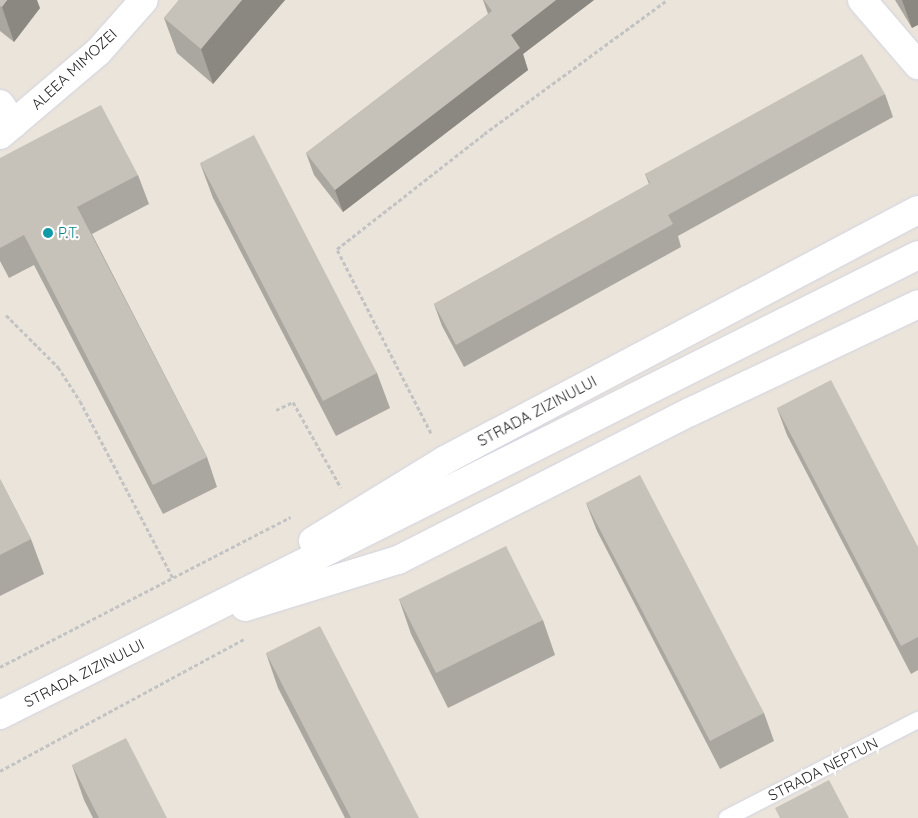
<!DOCTYPE html>
<html>
<head>
<meta charset="utf-8">
<style>
  body { margin:0 }
  #map { position:relative; width:918px; height:818px; overflow:hidden; background:#eae4db; font-family:Quicksand,sans-serif }
  div>[style] { position:absolute }
  [style*='--x'] { left:calc(var(--x)*1px); top:calc(var(--y)*1px); width:calc(var(--w)*1px); rotate:calc(var(--a)*1deg) }
  .path>* { height:3px; margin-top:-1.5px; transform-origin:0; background:repeating-linear-gradient(90deg,#c3c3c3 0 4px,transparent 0 6.5px) }
  .roads { filter:drop-shadow(0 0 1px #d1d3e1) drop-shadow(0 0 1px #d1d3e1) }
  .lane>* { height:16px; margin:-8px; padding:0 8px; transform-origin:8px; border-radius:8px; background:#fff }
  .street>* { height:28px; margin:-14px; padding:0 14px; transform-origin:14px; border-radius:14px; background:#fff }
  .secondary>* { height:28px; margin:-14px; padding:0 14px; transform-origin:14px; border-radius:14px; background:#fff }
  .wall>* { inset:0; background:#aaa7a0 }
  .shaded-wall>* { inset:0; background:#8b8882 }
  .building>* { inset:0; background:#c6c2ba }
  .dots>* { width:14px; height:14px; translate:-50% -50%; box-sizing:border-box; border:2px solid #fff; border-radius:50% }
  span { translate:-50% -50%; white-space:nowrap; text-align:center; line-height:1.15; -webkit-text-stroke:4.5px #fff; paint-order:stroke }
  .street-label { font-size:15px; color:#292929 }
  .culture-label { font-size:15px; color:#0d838f }
  .left { translate:0 -50%; text-align:left }
</style>
</head>
<body>
<div id="map">
  <div class="path">
    <div style="--x:6;--y:315;--w:74;--a:45"></div>
    <div style="--x:58;--y:367;--w:40;--a:57.1"></div>
    <div style="--x:80;--y:401;--w:200;--a:62.3"></div>
    <div style="--x:276;--y:410;--w:19;--a:-25"></div>
    <div style="--x:293;--y:402;--w:98;--a:60.8"></div>
    <div style="--x:431;--y:433;--w:207;--a:-117.1"></div>
    <div style="--x:337;--y:249;--w:187;--a:-38"></div>
    <div style="--x:484;--y:134;--w:227;--a:-36.2"></div>
    <div style="--x:0;--y:667;--w:327;--a:-27.3"></div>
    <div style="--x:0;--y:771;--w:277;--a:-28.4"></div>
  </div>
  <div class="roads">
    <div class="lane">
      <div style="--x:727;--y:818;--w:215;--a:-27.2"></div>
    </div>
    <div class="street">
      <div style="--x:862;--y:0;--w:86;--a:49.3"></div>
      <div style="--x:0;--y:104;--w:24;--a:55"></div>
      <div style="--x:0;--y:135;--w:128;--a:-40.3"></div>
      <div style="--x:98;--y:52;--w:69;--a:-48.5"></div>
    </div>
    <div class="secondary">
      <div style="--x:313;--y:541;--w:155;--a:-31.5"></div>
      <div style="--x:445;--y:460;--w:535;--a:-27.86"></div>
      <div style="--x:245;--y:607;--w:160;--a:-17.1"></div>
      <div style="--x:398;--y:560;--w:327;--a:-26.9"></div>
      <div style="--x:690;--y:412;--w:252;--a:-25.3"></div>
      <div style="--x:0;--y:715;--w:1027;--a:-26.61"></div>
    </div>
  </div>
  <div class="wall">
    <div style="clip-path:polygon(0 0,40px 8px,14px 42px,0 31px)"></div>
    <div style="clip-path:polygon(179px 0,285px 0,213px 84px,177px 53px,164px 18px)"></div>
    <div style="clip-path:polygon(483px 0,594px 0,523px 54px,528px 70px,343px 212px,314px 175px,306px 153px,488px 14px)"></div>
    <div style="clip-path:polygon(895px 0,918px 0,912px 28px)"></div>
    <div style="clip-path:polygon(885px 94px,893px 117px,678px 236px,681px 247px,464px 367px,442px 326px,434px 304px,649px 184px,645px 174px)"></div>
    <div style="clip-path:polygon(0 158px,138px 175px,149px 204px,92px 234px,207px 457px,217px 487px,163px 514px,34px 265px,9px 278px,0 261px)"></div>
    <div style="clip-path:polygon(200px 163px,377px 373px,390px 408px,336px 436px,213px 198px)"></div>
    <div style="clip-path:polygon(777px 408px,918px 547px,918px 670px,911px 674px,787px 435px)"></div>
    <div style="clip-path:polygon(0 479px,31px 539px,44px 574px,0 596px)"></div>
    <div style="clip-path:polygon(586px 503px,764px 713px,774px 741px,720px 769px,597px 531px)"></div>
    <div style="clip-path:polygon(399px 599px,543px 620px,555px 655px,448px 708px,411px 634px)"></div>
    <div style="clip-path:polygon(266px 653px,419px 818px,345px 818px,278px 688px)"></div>
    <div style="clip-path:polygon(72px 765px,167px 818px,93px 818px,84px 800px)"></div>
  </div>
  <div class="shaded-wall">
    <div style="clip-path:polygon(7px 0,37px 0,40px 8px,14px 42px,2px 7px)"></div>
    <div style="clip-path:polygon(242px 0,285px 0,213px 84px,201px 49px)"></div>
    <div style="clip-path:polygon(556px 0,594px 0,523px 54px,528px 70px,343px 212px,335px 190px,511px 35px)"></div>
    <div style="clip-path:polygon(902px 0,918px 0,918px 25px,912px 28px)"></div>
  </div>
  <div class="building">
    <div style="clip-path:polygon(0 0,7px 0,2px 7px,0 6px)"></div>
    <div style="clip-path:polygon(179px 0,242px 0,201px 49px,164px 18px)"></div>
    <div style="clip-path:polygon(484px 0,556px 0,511px 35px,520px 48px,335px 190px,306px 153px,492px 11px)"></div>
    <div style="clip-path:polygon(862px 54px,885px 94px,668px 215px,673px 224px,456px 345px,434px 304px,650px 183px,645px 174px)"></div>
    <div style="clip-path:polygon(101px 105px,138px 175px,77px 207px,207px 457px,153px 485px,24px 235px,0 248px,0 158px)"></div>
    <div style="clip-path:polygon(254px 135px,377px 373px,323px 401px,200px 163px)"></div>
    <div style="clip-path:polygon(831px 380px,918px 547px,918px 637px,901px 646px,777px 408px)"></div>
    <div style="clip-path:polygon(640px 475px,764px 713px,710px 741px,586px 503px)"></div>
    <div style="clip-path:polygon(0 479px,31px 539px,0 555px)"></div>
    <div style="clip-path:polygon(506px 546px,543px 620px,436px 673px,399px 599px)"></div>
    <div style="clip-path:polygon(320px 626px,419px 818px,351px 818px,266px 653px)"></div>
    <div style="clip-path:polygon(126px 738px,167px 818px,99px 818px,72px 765px)"></div>
    <div style="clip-path:polygon(829px 780px,849px 818px,780px 818px,775px 808px)"></div>
  </div>
  <div class="dots">
    <div style="left:48px;top:233px;background:#0f9aa8"></div>
  </div>
  <div class="street-label">
    <span style="left:74px;top:69px;rotate:-43deg">ALEEA MIMOZEI</span>
    <span style="left:537px;top:411px;rotate:-28deg">STRADA ZIZINULUI</span>
    <span style="left:84px;top:673px;rotate:-27deg">STRADA ZIZINULUI</span>
    <span style="left:823px;top:769px;rotate:-27deg">STRADA NEPTUN</span>
  </div>
  <div class="culture-label">
    <span class="left" style="left:58px;top:233px">P.T.</span>
  </div>
</div>
</body>
</html>
